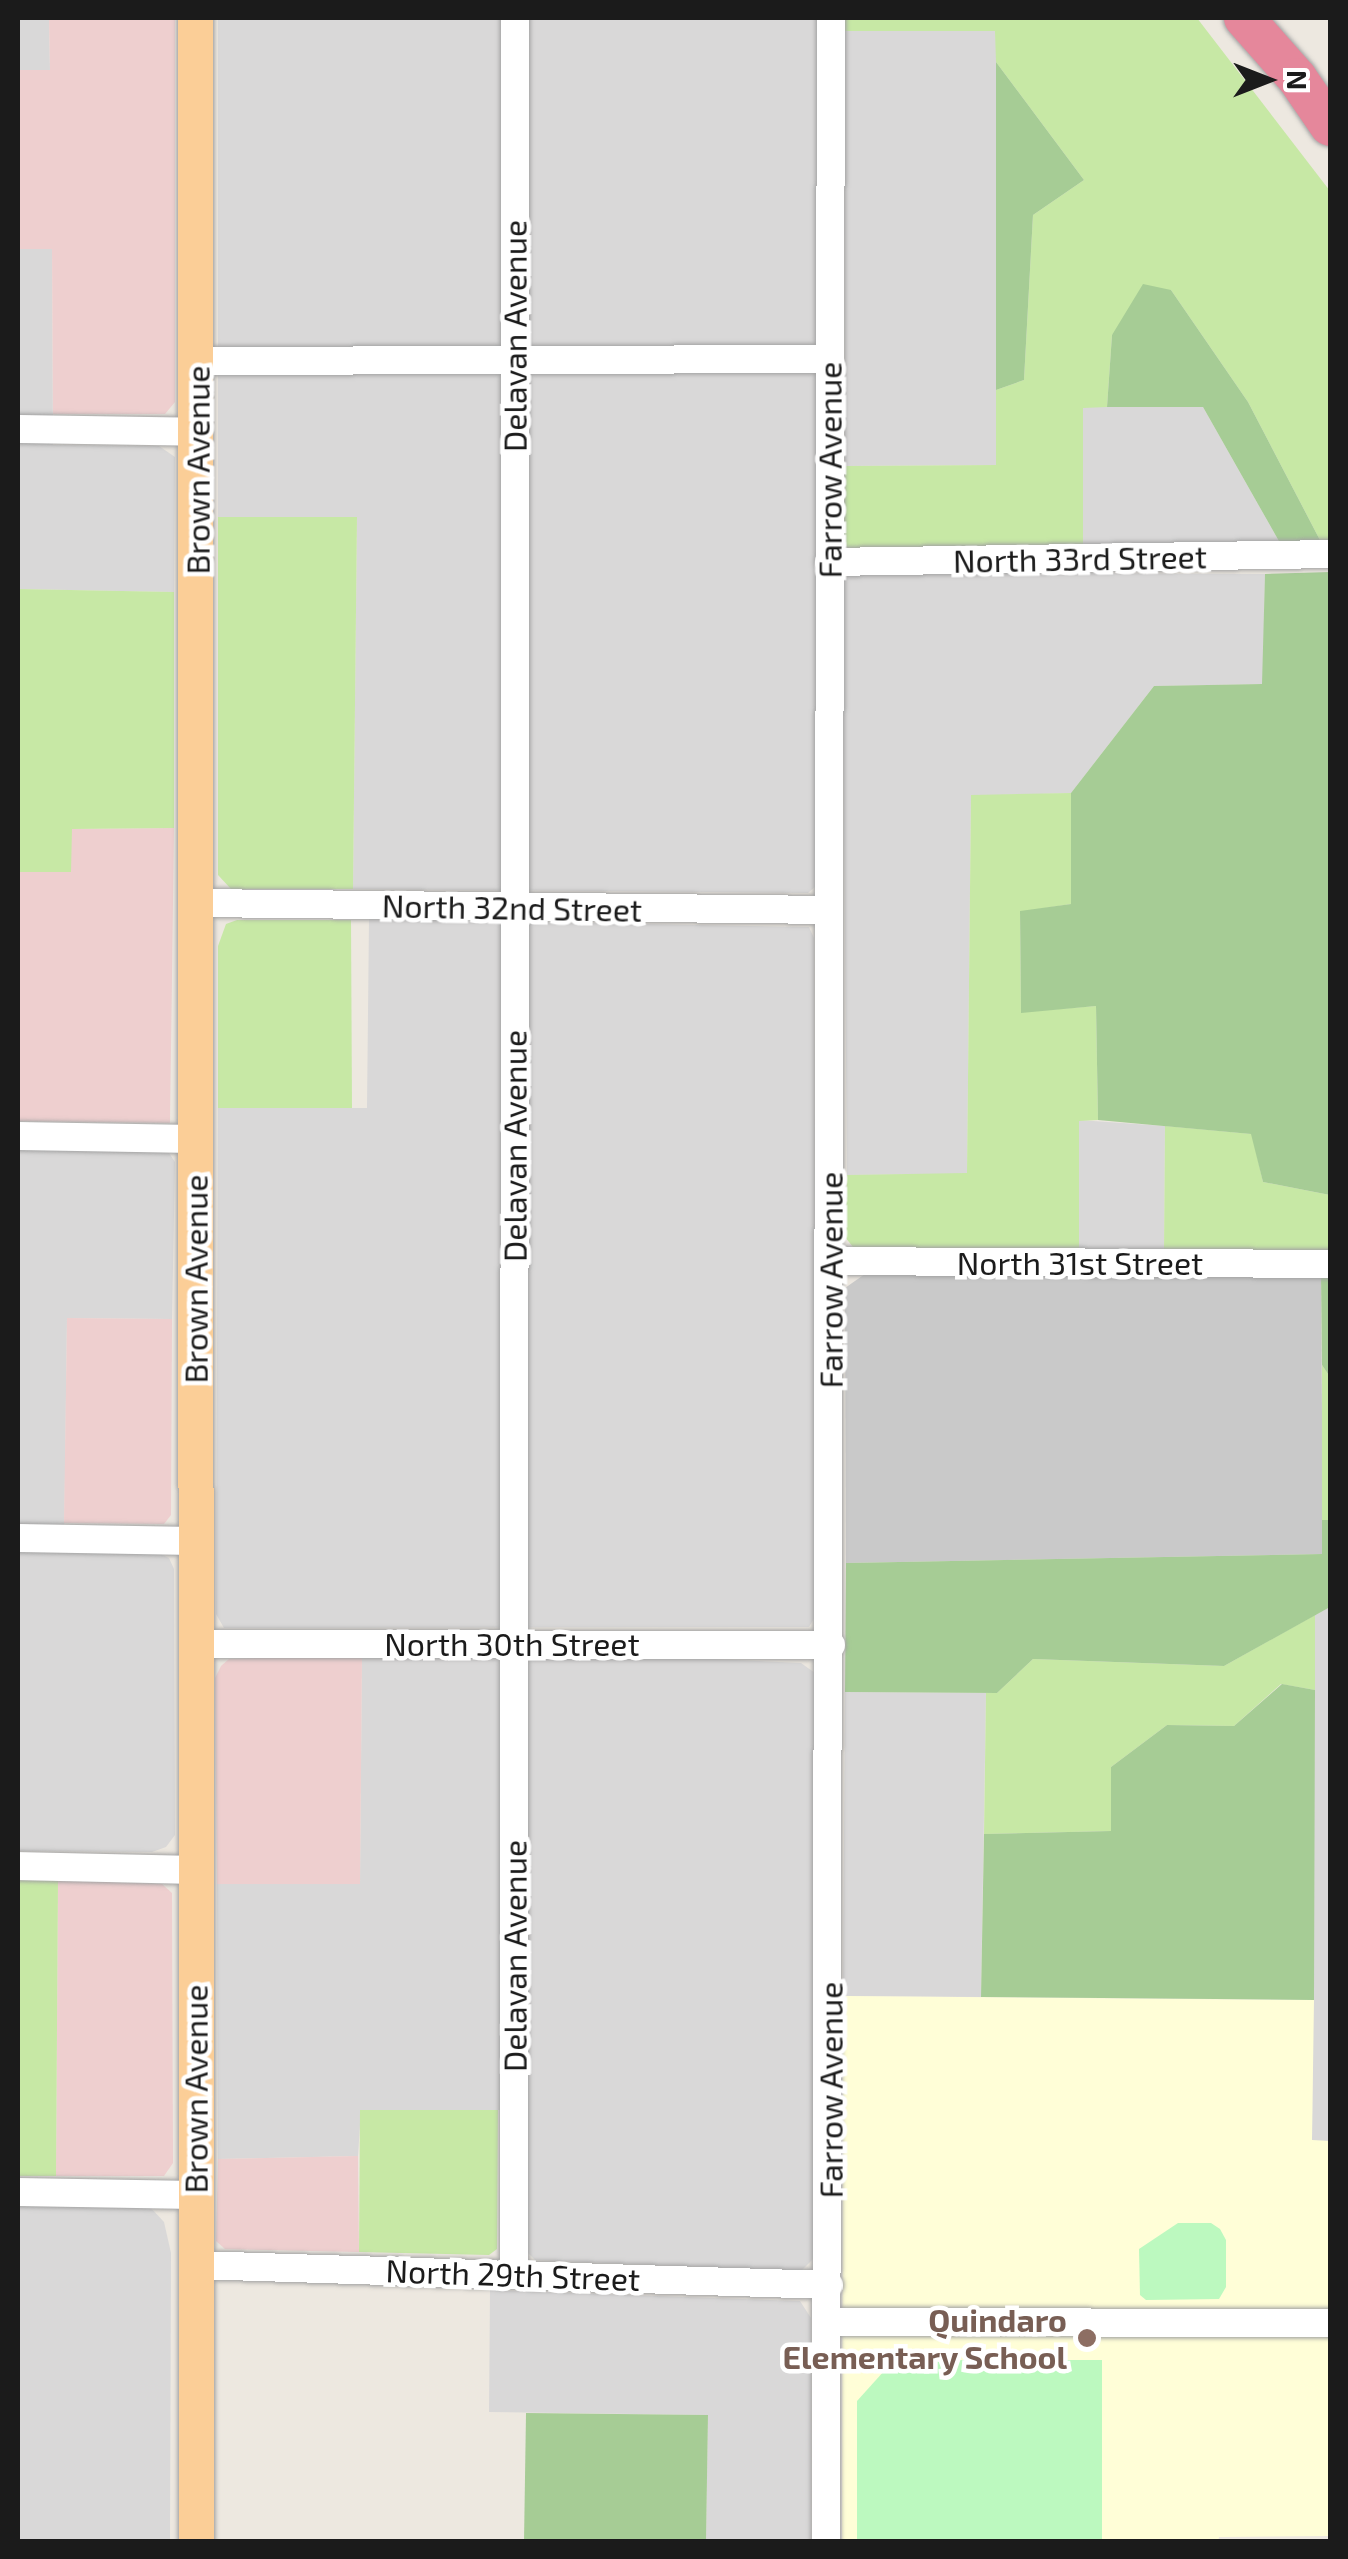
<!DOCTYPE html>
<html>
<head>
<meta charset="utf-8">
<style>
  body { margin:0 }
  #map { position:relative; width:1348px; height:2559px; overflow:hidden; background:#ede8e0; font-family:"Exo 2",sans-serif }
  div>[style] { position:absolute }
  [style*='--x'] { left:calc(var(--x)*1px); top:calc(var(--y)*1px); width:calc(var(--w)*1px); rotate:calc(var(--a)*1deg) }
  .residential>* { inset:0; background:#d9d8d8 }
  .commercial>* { inset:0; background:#eecfcf }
  .education>* { inset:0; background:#fffed7 }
  .religious>* { inset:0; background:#c9c9c9 }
  .grass>* { inset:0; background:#c7e8a5 }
  .forest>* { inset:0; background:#a6cc95 }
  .park>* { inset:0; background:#bcf9bf }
  .roads { filter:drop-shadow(0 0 2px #a2a2a2) drop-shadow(0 0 2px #a2a2a2) }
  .minor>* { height:28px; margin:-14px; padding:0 14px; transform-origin:14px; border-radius:14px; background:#fff }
  .major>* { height:35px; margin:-17.5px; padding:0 17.5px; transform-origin:17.5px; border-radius:17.5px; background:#fbce97 }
  .highway>* { height:40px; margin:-20px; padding:0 20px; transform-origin:20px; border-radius:20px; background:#e5879b }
  .dots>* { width:28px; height:28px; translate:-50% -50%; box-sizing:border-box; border:5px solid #fff; border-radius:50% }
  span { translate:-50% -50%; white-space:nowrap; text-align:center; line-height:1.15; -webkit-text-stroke:9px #fff; paint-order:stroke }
  .street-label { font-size:32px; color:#1b1b1b }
  .education-label { font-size:32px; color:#785e54; font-weight:700 }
  .right { translate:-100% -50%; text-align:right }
  .frame { position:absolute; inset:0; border:20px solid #1b1b1b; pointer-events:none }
  .north { position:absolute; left:1218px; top:30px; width:100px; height:100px; -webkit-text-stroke:8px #fff; paint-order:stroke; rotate:90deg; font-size:28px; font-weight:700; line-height:40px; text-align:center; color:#1b1b1b }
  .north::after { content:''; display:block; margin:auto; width:35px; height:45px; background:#1b1b1b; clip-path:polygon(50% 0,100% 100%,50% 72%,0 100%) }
</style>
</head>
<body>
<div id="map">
  <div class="residential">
    <div style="clip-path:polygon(18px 18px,49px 18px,50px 71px,18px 70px)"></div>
    <div style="clip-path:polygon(218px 18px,819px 18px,816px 886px,808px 893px,353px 889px,357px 517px,218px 517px)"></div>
    <div style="clip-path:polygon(844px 31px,996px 31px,996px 465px,845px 466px)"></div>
    <div style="clip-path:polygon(18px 249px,52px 249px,53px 445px,159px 446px,175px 457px,174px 592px,18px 589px)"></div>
    <div style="clip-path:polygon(1083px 407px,1203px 407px,1280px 543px,1083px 544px)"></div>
    <div style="clip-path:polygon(852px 572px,1265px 574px,1263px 684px,1154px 686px,1071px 793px,971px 796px,967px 1174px,847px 1175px,842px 582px)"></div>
    <div style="clip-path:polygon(369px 919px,809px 927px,814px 938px,816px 1615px,809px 1627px,224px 1628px,216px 1614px,218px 1108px,367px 1108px)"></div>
    <div style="clip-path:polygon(1079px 1120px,1165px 1126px,1164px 1249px,1079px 1252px)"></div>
    <div style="clip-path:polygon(18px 1148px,154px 1151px,169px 1153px,175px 1162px,172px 1319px,67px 1318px,64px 1551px,157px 1552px,169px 1558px,174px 1569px,175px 1835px,166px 1847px,152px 1852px,18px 1851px)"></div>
    <div style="clip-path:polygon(1330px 1607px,1330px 2141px,1312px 2141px,1315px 1615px)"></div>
    <div style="clip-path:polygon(576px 1653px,801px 1663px,815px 1673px,816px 2256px,801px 2271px,535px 2260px,528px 2253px,528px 2110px,361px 2110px,358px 2156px,218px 2159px,217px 1884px,360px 1884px,362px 1654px)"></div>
    <div style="clip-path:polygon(845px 1692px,986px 1693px,981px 1997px,843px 1996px)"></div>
    <div style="clip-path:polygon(18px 2206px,151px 2208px,164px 2222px,171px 2253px,170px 2541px,18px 2541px)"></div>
    <div style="clip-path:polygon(490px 2290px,800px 2301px,811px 2318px,811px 2541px,706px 2541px,708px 2415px,489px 2412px)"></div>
  </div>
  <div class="commercial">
    <div style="clip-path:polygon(49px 18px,175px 18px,175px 402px,165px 414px,53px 414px,52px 249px,18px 249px,18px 70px,50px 70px)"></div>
    <div style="clip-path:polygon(174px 828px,170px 1123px,18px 1121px,18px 872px,71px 872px,71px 829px)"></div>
    <div style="clip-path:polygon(67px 1318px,172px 1319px,171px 1515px,164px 1524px,64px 1523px)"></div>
    <div style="clip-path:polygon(362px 1654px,360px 1884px,217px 1884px,215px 1678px,221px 1666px,229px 1659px)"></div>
    <div style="clip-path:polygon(58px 1880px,162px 1884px,172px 1893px,173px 2163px,164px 2176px,56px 2176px)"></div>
    <div style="clip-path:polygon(358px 2156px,359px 2252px,225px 2249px,216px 2241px,218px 2159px)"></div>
  </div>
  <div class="education">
    <div style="clip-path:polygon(843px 1996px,1314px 2000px,1312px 2140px,1330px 2141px,1330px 2536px,1219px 2537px,1218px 2542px,842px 2542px)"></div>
  </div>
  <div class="religious">
    <div style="clip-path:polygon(865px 1274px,1321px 1276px,1323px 1554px,846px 1563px,845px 1288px)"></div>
  </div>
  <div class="grass">
    <div style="clip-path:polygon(844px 18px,1197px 18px,1330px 191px,1330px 544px,1322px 544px,1248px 402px,1171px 290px,1112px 335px,1107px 407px,1083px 408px,1083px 544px,854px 553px,843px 544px,845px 466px,996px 465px,996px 390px,1024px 380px,1033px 215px,1084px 180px,996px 62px,995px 31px,844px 31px)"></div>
    <div style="clip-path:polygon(218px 517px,357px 517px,353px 889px,231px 889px,218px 875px)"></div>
    <div style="clip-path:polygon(18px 589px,174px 592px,174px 828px,72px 829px,71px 872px,18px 872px)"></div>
    <div style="clip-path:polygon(1071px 793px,1071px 904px,1020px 912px,1021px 1012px,1096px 1006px,1098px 1120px,1079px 1121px,1079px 1252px,853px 1247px,845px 1237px,847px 1175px,967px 1173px,971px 795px)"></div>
    <div style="clip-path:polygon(237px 920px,351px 920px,352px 1108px,218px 1108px,218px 946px,226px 924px)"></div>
    <div style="clip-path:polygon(1165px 1126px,1252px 1134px,1263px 1182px,1330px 1195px,1330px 1253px,1164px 1249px)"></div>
    <div style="clip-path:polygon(1322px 1365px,1330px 1377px,1330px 1520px,1322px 1520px)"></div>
    <div style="clip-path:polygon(1315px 1615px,1315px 1690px,1281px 1684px,1234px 1726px,1167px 1725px,1111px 1767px,1112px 1831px,984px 1834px,986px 1693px,997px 1693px,1033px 1659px,1224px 1666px)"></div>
    <div style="clip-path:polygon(18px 1879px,58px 1880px,56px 2176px,18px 2176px)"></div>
    <div style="clip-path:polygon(360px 2110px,498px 2110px,497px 2249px,489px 2255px,359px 2252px)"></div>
  </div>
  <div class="forest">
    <div style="clip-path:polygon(996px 62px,1084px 180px,1033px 215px,1024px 380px,996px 390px)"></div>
    <div style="clip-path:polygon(1143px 284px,1171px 290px,1248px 402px,1322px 544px,1280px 543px,1203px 407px,1107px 407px,1112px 335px)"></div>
    <div style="clip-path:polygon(1330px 572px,1330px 1195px,1263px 1182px,1251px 1134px,1098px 1120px,1096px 1006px,1021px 1013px,1020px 911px,1071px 904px,1071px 793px,1154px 686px,1262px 684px,1265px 574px)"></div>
    <div style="clip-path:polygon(1321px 1276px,1330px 1276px,1330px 1377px,1322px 1365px)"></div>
    <div style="clip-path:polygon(1322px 1520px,1330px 1520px,1330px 1607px,1224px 1666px,1033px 1659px,997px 1693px,845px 1692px,846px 1563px,1322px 1554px)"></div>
    <div style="clip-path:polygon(1282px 1684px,1315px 1690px,1314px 2000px,981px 1997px,984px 1834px,1111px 1831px,1111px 1767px,1167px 1725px,1234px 1726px)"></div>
    <div style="clip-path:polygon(526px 2413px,708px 2415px,706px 2541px,524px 2541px)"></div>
  </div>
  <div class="park">
    <div style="clip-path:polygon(1178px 2223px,1211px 2223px,1220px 2229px,1226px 2240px,1226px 2287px,1219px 2299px,1146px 2300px,1140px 2295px,1139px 2249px)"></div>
    <div style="clip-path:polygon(894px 2360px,1102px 2360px,1102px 2541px,857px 2541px,857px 2401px)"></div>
  </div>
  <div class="roads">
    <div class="minor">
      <div style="--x:197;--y:361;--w:632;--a:-0.18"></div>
      <div style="--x:18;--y:429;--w:181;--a:0.9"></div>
      <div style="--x:829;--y:562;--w:501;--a:-0.91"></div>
      <div style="--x:196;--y:903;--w:632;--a:0.63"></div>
      <div style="--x:18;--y:1136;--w:177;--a:1"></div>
      <div style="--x:830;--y:1261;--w:500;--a:0.34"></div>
      <div style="--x:18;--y:1538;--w:177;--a:1"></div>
      <div style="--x:193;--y:1644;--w:638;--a:0.09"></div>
      <div style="--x:18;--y:1866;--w:176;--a:1.3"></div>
      <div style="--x:18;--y:2192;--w:178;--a:1"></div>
      <div style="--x:196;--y:2265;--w:633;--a:1.81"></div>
      <div style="--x:514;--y:2274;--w:2256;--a:-89.97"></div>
      <div style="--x:829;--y:2322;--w:500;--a:0.11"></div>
      <div style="--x:826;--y:2542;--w:2524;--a:-89.89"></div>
    </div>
    <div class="major">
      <div style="--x:195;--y:18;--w:2524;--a:89.98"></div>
    </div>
    <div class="highway">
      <div style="--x:1244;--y:18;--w:80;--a:48.5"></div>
      <div style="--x:1297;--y:78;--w:58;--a:55.5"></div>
    </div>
  </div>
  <div class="dots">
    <div style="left:1087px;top:2338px;background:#8d6e63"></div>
  </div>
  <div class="street-label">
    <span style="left:514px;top:336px;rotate:-90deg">Delavan Avenue</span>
    <span style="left:197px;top:470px;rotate:-90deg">Brown Avenue</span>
    <span style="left:829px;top:470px;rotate:-90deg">Farrow Avenue</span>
    <span style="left:1080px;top:558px;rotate:-1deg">North 33rd Street</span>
    <span style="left:512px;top:907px;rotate:1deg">North 32nd Street</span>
    <span style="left:514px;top:1146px;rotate:-90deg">Delavan Avenue</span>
    <span style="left:1080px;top:1262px">North 31st Street</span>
    <span style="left:195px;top:1279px;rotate:-90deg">Brown Avenue</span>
    <span style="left:830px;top:1280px;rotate:-90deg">Farrow Avenue</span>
    <span style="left:512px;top:1643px">North 30th Street</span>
    <span style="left:514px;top:1956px;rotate:-90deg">Delavan Avenue</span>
    <span style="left:195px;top:2089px;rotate:-90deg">Brown Avenue</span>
    <span style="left:830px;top:2090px;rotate:-90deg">Farrow Avenue</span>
    <span style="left:513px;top:2274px;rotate:2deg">North 29th Street</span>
  </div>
  <div class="education-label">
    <span class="right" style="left:1067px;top:2338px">Quindaro<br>Elementary School</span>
  </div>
  <div class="frame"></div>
  <div class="north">N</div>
</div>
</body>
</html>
